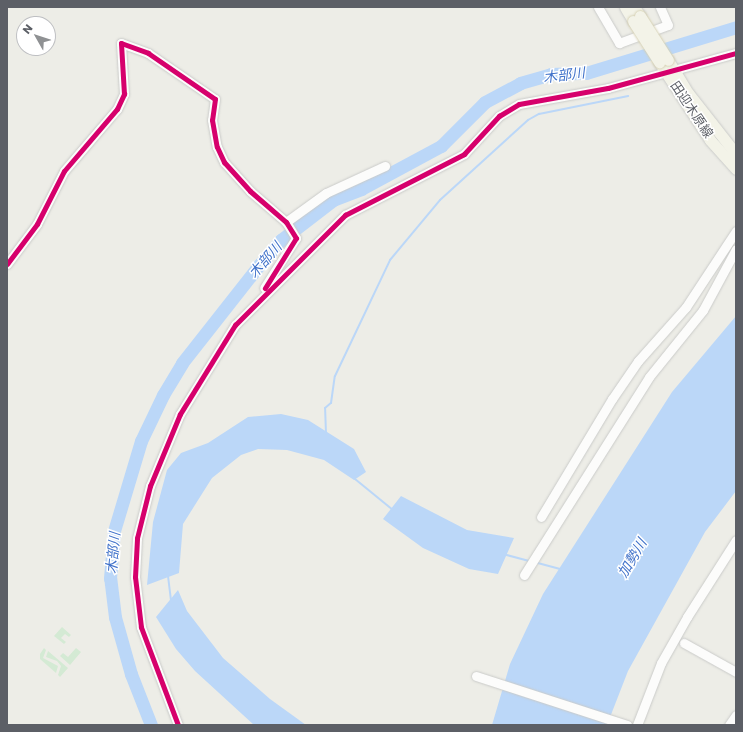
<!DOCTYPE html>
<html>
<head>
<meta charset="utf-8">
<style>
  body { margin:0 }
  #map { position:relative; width:743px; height:732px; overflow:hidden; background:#edede7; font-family:Poppins,"Noto Sans JP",sans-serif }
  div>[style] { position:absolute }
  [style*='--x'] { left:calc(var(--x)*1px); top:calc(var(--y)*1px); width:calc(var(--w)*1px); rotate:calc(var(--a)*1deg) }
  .green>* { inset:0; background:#d4ead4 }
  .water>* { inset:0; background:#bbd7f8 }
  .stream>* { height:2px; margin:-1px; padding:0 1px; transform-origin:1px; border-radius:1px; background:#bbd7f8 }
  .river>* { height:13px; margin:-6.5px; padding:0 6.5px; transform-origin:6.5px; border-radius:6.5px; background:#bbd7f8 }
  .roads { filter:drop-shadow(0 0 1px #cacbc9) drop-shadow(0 0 1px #cacbc9) }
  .minor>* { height:9px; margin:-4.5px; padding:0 4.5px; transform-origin:4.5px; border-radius:4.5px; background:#fcfcfb }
  .major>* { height:11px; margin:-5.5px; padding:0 5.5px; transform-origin:5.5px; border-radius:5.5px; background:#f3f3e8 }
  .bridges { filter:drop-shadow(0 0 1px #d6d1b4) drop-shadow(0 0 1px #d6d1b4) }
  .major-bridge>* { height:11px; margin:-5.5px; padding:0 5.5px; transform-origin:5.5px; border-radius:5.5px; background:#f3f3e8 }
  .cycleway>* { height:5px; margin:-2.5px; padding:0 2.5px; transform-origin:2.5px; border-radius:2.5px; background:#d6006c }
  span { translate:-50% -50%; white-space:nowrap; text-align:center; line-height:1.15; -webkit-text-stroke:3px #fff; paint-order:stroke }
  .street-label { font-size:13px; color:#5c5f66 }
  .water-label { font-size:14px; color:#4072ca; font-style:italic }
  .frame { position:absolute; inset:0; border:8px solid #5c5f66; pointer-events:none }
  .north { position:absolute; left:16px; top:16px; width:40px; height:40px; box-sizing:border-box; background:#fff; border:1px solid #bebfc2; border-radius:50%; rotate:309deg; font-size:11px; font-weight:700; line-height:16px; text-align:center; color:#5c5f66 }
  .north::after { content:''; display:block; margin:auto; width:14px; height:18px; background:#8f9193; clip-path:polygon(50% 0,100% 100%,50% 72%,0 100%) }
</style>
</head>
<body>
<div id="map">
  <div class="green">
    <div style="clip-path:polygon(62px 627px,71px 635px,69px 637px,65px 634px,61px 638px,66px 642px,64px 644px,54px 636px)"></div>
    <div style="clip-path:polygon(44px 648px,46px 650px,43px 658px,58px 666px,56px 673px,40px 659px,40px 654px)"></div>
    <div style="clip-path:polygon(76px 648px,81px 652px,70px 665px,60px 656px,63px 653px,68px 657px)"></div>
    <div style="clip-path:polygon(48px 651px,68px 668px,60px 677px,58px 675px,61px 666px,57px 661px,46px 657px)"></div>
  </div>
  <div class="water">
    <div style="clip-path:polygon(736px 316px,736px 491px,705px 532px,628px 671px,607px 725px,492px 725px,510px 664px,543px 594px,672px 392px)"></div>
    <div style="clip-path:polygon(281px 414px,308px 420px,354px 449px,366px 472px,354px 480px,324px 460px,287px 450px,258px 449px,241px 455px,212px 478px,183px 524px,179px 573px,147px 585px,153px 522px,167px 470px,181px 453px,208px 443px,248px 417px)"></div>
    <div style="clip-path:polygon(401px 496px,467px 530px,514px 538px,498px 574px,469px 569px,423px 548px,383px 519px)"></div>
    <div style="clip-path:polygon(178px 590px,187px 611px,223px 658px,270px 699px,306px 725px,254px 725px,195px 671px,176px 649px,156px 617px)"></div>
  </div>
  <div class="stream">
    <div style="--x:326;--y:434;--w:26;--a:-92"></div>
    <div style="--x:325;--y:408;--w:8;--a:-40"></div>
    <div style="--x:331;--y:403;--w:27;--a:-82"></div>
    <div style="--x:335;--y:376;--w:128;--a:-64.6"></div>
    <div style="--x:390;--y:260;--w:78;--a:-50.2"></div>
    <div style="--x:440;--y:200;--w:119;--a:-42.3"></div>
    <div style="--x:528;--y:120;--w:13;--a:-29"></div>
    <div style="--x:539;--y:114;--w:91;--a:-11.4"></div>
    <div style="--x:355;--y:479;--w:49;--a:39.2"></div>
    <div style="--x:503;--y:554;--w:28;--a:15"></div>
    <div style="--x:534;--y:562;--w:28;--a:15"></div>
    <div style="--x:168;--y:576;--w:25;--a:83"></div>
  </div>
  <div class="river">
    <div style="--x:151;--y:725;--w:55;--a:-111.4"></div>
    <div style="--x:131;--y:674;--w:59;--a:-105.7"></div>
    <div style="--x:115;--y:617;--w:39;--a:-97"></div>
    <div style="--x:110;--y:578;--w:47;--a:-85.1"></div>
    <div style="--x:114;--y:531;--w:94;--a:-73.3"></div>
    <div style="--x:141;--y:441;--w:51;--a:-64.4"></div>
    <div style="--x:163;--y:395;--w:37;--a:-59"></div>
    <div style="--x:182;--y:363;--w:126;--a:-51.8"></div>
    <div style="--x:260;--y:264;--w:32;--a:-49"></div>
    <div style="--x:281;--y:240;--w:66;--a:-37.6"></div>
    <div style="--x:333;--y:200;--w:30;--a:-21"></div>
    <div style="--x:361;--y:189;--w:91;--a:-28.3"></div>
    <div style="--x:441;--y:146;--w:62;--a:-45"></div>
    <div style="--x:485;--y:102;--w:40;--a:-28"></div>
    <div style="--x:520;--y:83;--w:32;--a:-16"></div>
    <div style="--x:551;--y:74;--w:35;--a:-2"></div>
    <div style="--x:586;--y:73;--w:157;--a:-17"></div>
  </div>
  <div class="roads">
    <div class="minor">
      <div style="--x:598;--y:7;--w:42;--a:59.7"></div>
      <div style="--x:619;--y:43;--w:52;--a:-20.2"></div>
      <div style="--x:668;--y:25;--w:20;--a:-114"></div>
      <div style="--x:286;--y:222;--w:49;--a:-35.9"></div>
      <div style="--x:326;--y:193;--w:65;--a:-24.6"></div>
      <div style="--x:7;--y:264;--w:50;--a:-53.1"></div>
      <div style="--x:37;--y:224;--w:59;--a:-63"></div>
      <div style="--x:64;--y:171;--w:82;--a:-49.5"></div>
      <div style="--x:117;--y:109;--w:17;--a:-65"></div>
      <div style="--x:124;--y:94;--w:51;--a:-93.4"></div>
      <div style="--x:121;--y:43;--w:29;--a:20"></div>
      <div style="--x:148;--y:53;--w:81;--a:34.5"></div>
      <div style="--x:215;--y:99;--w:21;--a:98"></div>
      <div style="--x:212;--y:120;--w:27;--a:80"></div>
      <div style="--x:217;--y:147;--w:17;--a:65"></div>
      <div style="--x:224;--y:162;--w:39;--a:48"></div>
      <div style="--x:250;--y:191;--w:48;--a:40.7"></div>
      <div style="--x:286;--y:222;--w:19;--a:58"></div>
      <div style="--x:296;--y:238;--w:59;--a:122.6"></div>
      <div style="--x:541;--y:517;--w:138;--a:-59"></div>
      <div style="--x:612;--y:399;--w:46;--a:-55.6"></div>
      <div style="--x:638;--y:361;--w:72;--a:-48.4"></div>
      <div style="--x:686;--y:307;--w:91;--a:-56.7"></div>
      <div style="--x:524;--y:575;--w:234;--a:-57.7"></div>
      <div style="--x:649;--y:377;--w:86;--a:-51.1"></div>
      <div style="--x:703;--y:310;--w:69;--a:-61.6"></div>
      <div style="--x:684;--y:643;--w:60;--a:29.1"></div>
      <div style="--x:476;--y:676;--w:159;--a:18"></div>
      <div style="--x:178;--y:725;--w:105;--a:-110.7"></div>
      <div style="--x:141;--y:627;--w:50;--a:-96.8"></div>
      <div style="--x:135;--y:577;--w:39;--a:-87"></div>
      <div style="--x:137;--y:538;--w:54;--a:-76"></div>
      <div style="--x:150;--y:486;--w:78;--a:-67.4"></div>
      <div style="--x:180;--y:414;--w:105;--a:-58.3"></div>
      <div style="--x:235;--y:325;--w:156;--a:-45"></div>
      <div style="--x:345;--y:215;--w:134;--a:-27.1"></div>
      <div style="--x:464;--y:154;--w:52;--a:-47.4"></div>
      <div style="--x:499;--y:116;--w:23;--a:-31"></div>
      <div style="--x:519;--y:104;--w:90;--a:-10.2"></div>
      <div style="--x:608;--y:88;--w:133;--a:-15.3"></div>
      <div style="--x:637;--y:725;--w:66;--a:-68.8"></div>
      <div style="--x:661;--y:663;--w:53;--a:-60.5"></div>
      <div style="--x:687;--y:617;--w:91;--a:-57.5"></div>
      <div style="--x:729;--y:725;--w:12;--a:-55"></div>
    </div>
    <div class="major">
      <div style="--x:625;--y:7;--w:16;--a:60"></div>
      <div style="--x:634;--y:7;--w:11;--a:56"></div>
      <div style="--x:668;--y:60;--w:39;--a:59"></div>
      <div style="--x:688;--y:93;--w:78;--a:51.8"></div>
      <div style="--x:659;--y:62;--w:93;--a:56.8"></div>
      <div style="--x:710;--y:140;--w:39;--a:48"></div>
    </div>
  </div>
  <div class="bridges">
    <div class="major-bridge">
      <div style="--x:640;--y:16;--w:52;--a:57.5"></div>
      <div style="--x:633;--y:21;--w:49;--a:57.6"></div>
    </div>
  </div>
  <div class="cycleway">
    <div style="--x:7;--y:264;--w:50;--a:-53.1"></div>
    <div style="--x:37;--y:224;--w:59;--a:-63"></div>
    <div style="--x:64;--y:171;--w:82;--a:-49.5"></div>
    <div style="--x:117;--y:109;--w:17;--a:-65"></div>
    <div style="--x:124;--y:94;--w:51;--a:-93.4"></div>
    <div style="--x:121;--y:43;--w:29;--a:20"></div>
    <div style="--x:148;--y:53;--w:81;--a:34.5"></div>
    <div style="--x:215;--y:99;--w:21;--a:98"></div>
    <div style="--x:212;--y:120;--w:27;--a:80"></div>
    <div style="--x:217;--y:147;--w:17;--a:65"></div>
    <div style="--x:224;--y:162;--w:39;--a:48"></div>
    <div style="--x:250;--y:191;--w:48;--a:40.7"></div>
    <div style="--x:286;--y:222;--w:19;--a:58"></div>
    <div style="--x:296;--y:238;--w:59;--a:121.8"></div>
    <div style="--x:178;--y:725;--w:105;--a:-110.7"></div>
    <div style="--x:141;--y:627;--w:50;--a:-96.8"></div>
    <div style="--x:135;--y:577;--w:39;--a:-87"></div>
    <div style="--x:137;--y:538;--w:54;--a:-76"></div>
    <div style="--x:150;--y:486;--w:78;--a:-67.4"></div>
    <div style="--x:180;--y:414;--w:105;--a:-58.3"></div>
    <div style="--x:235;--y:325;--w:156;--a:-45"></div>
    <div style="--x:345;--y:215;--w:134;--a:-27.1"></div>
    <div style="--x:464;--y:154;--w:52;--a:-47.4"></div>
    <div style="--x:499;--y:116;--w:23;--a:-31"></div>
    <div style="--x:519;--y:104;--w:90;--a:-10.2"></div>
    <div style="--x:608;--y:88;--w:133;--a:-15.3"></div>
  </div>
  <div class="street-label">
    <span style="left:691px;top:110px;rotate:56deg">田迎木原線</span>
  </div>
  <div class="water-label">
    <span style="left:564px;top:75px;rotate:-7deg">木部川</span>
    <span style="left:265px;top:260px;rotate:-49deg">木部川</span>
    <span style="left:113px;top:553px;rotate:-85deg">木部川</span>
    <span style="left:632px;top:558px;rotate:-59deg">加勢川</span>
  </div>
  <div class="frame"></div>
  <div class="north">N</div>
</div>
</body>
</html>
